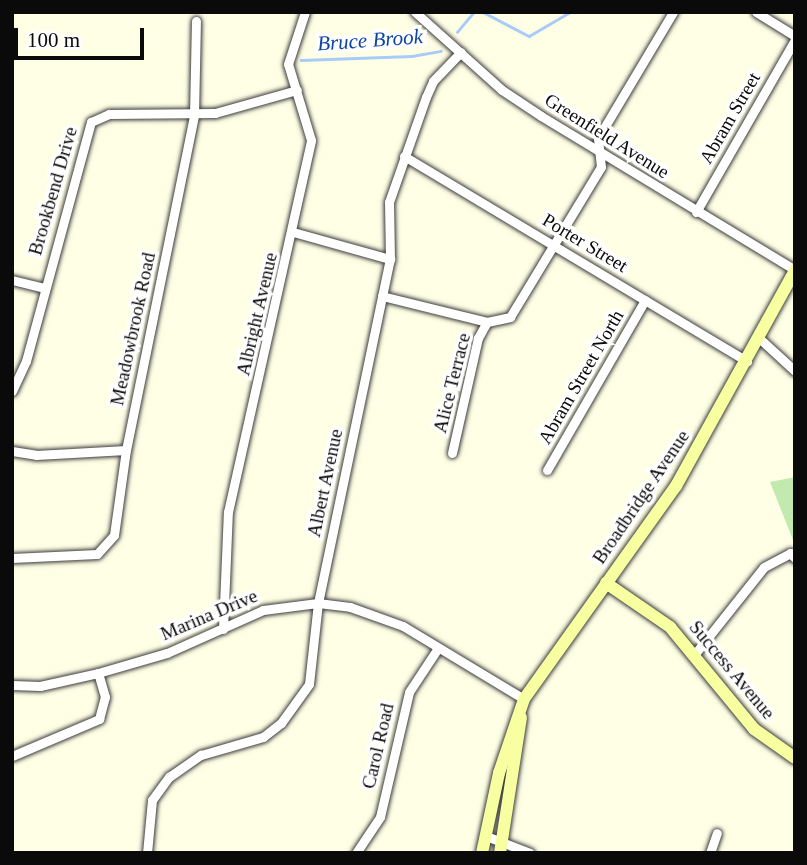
<!DOCTYPE html>
<html>
<head>
<meta charset="utf-8">
<style>
  body { margin:0 }
  #map { position:relative; width:807px; height:865px; overflow:hidden; background:#ffffe6; font-family:"Times New Roman",serif }
  div>[style] { position:absolute }
  [style*='--x'] { left:calc(var(--x)*1px); top:calc(var(--y)*1px); width:calc(var(--w)*1px); rotate:calc(var(--a)*1deg) }
  .green>* { inset:0; background:#c2eaaf }
  .stream>* { height:2.5px; margin:-1.25px; padding:0 1.25px; transform-origin:1.25px; border-radius:1.25px; background:#a8cbf9 }
  .roads { filter:drop-shadow(0 0 2px #3d3d3d) drop-shadow(0 0 2px #3d3d3d) }
  .street>* { height:9px; margin:-4.5px; padding:0 4.5px; transform-origin:4.5px; border-radius:4.5px; background:#fff }
  .secondary>* { height:12px; margin:-6px; padding:0 6px; transform-origin:6px; border-radius:6px; background:#f7ffa1 }
  span { translate:-50% -50%; white-space:nowrap; text-align:center; line-height:1.15; -webkit-text-stroke:7px #fff; paint-order:stroke }
  .street-label { font-size:19px; color:#0a0a0a }
  .water-label { font-size:21px; color:#0e44a0; font-style:italic }
  .frame { position:absolute; inset:0; border:14px solid #0a0a0a; pointer-events:none }
  .scale { position:absolute; left:14px; top:28px; width:130px; height:32px; box-sizing:border-box; border:4px solid #0a0a0a; border-top:0; padding-left:9px; font-size:21px; line-height:24px; white-space:nowrap; color:#0a0a0a; -webkit-text-stroke:5px #fff; paint-order:stroke }
</style>
</head>
<body>
<div id="map">
  <div class="green">
    <div style="clip-path:polygon(795px 477px,795px 545px,770px 482px)"></div>
  </div>
  <div class="stream">
    <div style="--x:483;--y:12;--w:52;--a:27.6"></div>
    <div style="--x:529;--y:36;--w:48;--a:-30.3"></div>
    <div style="--x:457;--y:32;--w:26;--a:-50"></div>
    <div style="--x:301;--y:60;--w:111;--a:-2.1"></div>
    <div style="--x:412;--y:56;--w:29;--a:-10"></div>
  </div>
  <div class="roads">
    <div class="street">
      <div style="--x:415;--y:12;--w:117;--a:41.9"></div>
      <div style="--x:502;--y:90;--w:47;--a:33.7"></div>
      <div style="--x:541;--y:116;--w:297;--a:31.2"></div>
      <div style="--x:756;--y:12;--w:46;--a:31.6"></div>
      <div style="--x:404;--y:156;--w:400;--a:30.9"></div>
      <div style="--x:696;--y:212;--w:198;--a:-60.1"></div>
      <div style="--x:293;--y:232;--w:101;--a:15.6"></div>
      <div style="--x:12;--y:280;--w:33;--a:14"></div>
      <div style="--x:382;--y:296;--w:108;--a:13.9"></div>
      <div style="--x:487;--y:322;--w:24;--a:-12"></div>
      <div style="--x:510;--y:317;--w:175;--a:-58.8"></div>
      <div style="--x:601;--y:167;--w:29;--a:-96"></div>
      <div style="--x:598;--y:138;--w:147;--a:-59.2"></div>
      <div style="--x:759;--y:338;--w:49;--a:42.5"></div>
      <div style="--x:12;--y:391;--w:33;--a:-65"></div>
      <div style="--x:26;--y:361;--w:248;--a:-74.8"></div>
      <div style="--x:91;--y:122;--w:20;--a:-24"></div>
      <div style="--x:109;--y:114;--w:106;--a:-0.5"></div>
      <div style="--x:215;--y:113;--w:85;--a:-15.7"></div>
      <div style="--x:12;--y:451;--w:24;--a:9"></div>
      <div style="--x:36;--y:455;--w:90;--a:-3.2"></div>
      <div style="--x:452;--y:453;--w:118;--a:-77.3"></div>
      <div style="--x:478;--y:338;--w:18;--a:-61"></div>
      <div style="--x:547;--y:470;--w:196;--a:-60"></div>
      <div style="--x:12;--y:558;--w:85;--a:-2.7"></div>
      <div style="--x:97;--y:554;--w:25;--a:-48"></div>
      <div style="--x:114;--y:535;--w:86;--a:-82"></div>
      <div style="--x:126;--y:450;--w:342;--a:-78.5"></div>
      <div style="--x:194;--y:115;--w:94;--a:-88.8"></div>
      <div style="--x:223;--y:629;--w:117;--a:-87.6"></div>
      <div style="--x:228;--y:512;--w:381;--a:-77.4"></div>
      <div style="--x:311;--y:140;--w:79;--a:-106.8"></div>
      <div style="--x:288;--y:64;--w:55;--a:-71.9"></div>
      <div style="--x:694;--y:655;--w:112;--a:-51.5"></div>
      <div style="--x:764;--y:567;--w:30;--a:-28"></div>
      <div style="--x:790;--y:553;--w:7;--a:45"></div>
      <div style="--x:12;--y:685;--w:28;--a:2"></div>
      <div style="--x:40;--y:686;--w:59;--a:-12.6"></div>
      <div style="--x:98;--y:673;--w:72;--a:-16.2"></div>
      <div style="--x:167;--y:653;--w:105;--a:-24.1"></div>
      <div style="--x:263;--y:610;--w:55;--a:-7.3"></div>
      <div style="--x:318;--y:603;--w:32;--a:7"></div>
      <div style="--x:350;--y:607;--w:56;--a:19.7"></div>
      <div style="--x:403;--y:626;--w:141;--a:31.1"></div>
      <div style="--x:12;--y:756;--w:95;--a:-23"></div>
      <div style="--x:99;--y:719;--w:23;--a:-75"></div>
      <div style="--x:105;--y:697;--w:25;--a:-106"></div>
      <div style="--x:486;--y:836;--w:47;--a:21.1"></div>
      <div style="--x:147;--y:853;--w:53;--a:-84.6"></div>
      <div style="--x:152;--y:800;--w:29;--a:-54"></div>
      <div style="--x:169;--y:777;--w:39;--a:-35"></div>
      <div style="--x:201;--y:755;--w:65;--a:-16.2"></div>
      <div style="--x:263;--y:737;--w:23;--a:-38"></div>
      <div style="--x:281;--y:723;--w:48;--a:-54.3"></div>
      <div style="--x:309;--y:684;--w:81;--a:-83.7"></div>
      <div style="--x:318;--y:603;--w:351;--a:-78.2"></div>
      <div style="--x:390;--y:259;--w:57;--a:-91"></div>
      <div style="--x:389;--y:202;--w:111;--a:-70.6"></div>
      <div style="--x:426;--y:97;--w:17;--a:-66"></div>
      <div style="--x:433;--y:81;--w:40;--a:-46"></div>
      <div style="--x:356;--y:853;--w:43;--a:-56.3"></div>
      <div style="--x:380;--y:817;--w:128;--a:-76.9"></div>
      <div style="--x:409;--y:692;--w:53;--a:-56.6"></div>
      <div style="--x:710;--y:853;--w:21;--a:-71"></div>
    </div>
    <div class="secondary">
      <div style="--x:606;--y:583;--w:78;--a:34.5"></div>
      <div style="--x:670;--y:627;--w:132;--a:50.5"></div>
      <div style="--x:754;--y:729;--w:50;--a:35.3"></div>
      <div style="--x:482;--y:853;--w:82;--a:-78"></div>
      <div style="--x:499;--y:773;--w:78;--a:-71.3"></div>
      <div style="--x:524;--y:699;--w:262;--a:-54.5"></div>
      <div style="--x:676;--y:486;--w:247;--a:-61.1"></div>
      <div style="--x:500;--y:853;--w:137;--a:-81.2"></div>
    </div>
  </div>
  <div class="street-label">
    <span style="left:730px;top:118px;rotate:-60deg">Abram Street</span>
    <span style="left:607px;top:136px;rotate:32deg">Greenfield Avenue</span>
    <span style="left:53px;top:191px;rotate:-74deg">Brookbend Drive</span>
    <span style="left:585px;top:243px;rotate:31deg">Porter Street</span>
    <span style="left:257px;top:314px;rotate:-77deg">Albright Avenue</span>
    <span style="left:133px;top:329px;rotate:-78deg">Meadowbrook Road</span>
    <span style="left:581px;top:377px;rotate:-60deg">Abram Street North</span>
    <span style="left:452px;top:383px;rotate:-76deg">Alice Terrace</span>
    <span style="left:325px;top:483px;rotate:-78deg">Albert Avenue</span>
    <span style="left:641px;top:497px;rotate:-56deg">Broadbridge Avenue</span>
    <span style="left:209px;top:615px;rotate:-23deg">Marina Drive</span>
    <span style="left:732px;top:670px;rotate:50deg">Success Avenue</span>
    <span style="left:378px;top:746px;rotate:-77deg">Carol Road</span>
  </div>
  <div class="water-label">
    <span style="left:370px;top:40px;rotate:-4deg">Bruce Brook</span>
  </div>
  <div class="frame"></div>
  <div class="scale">100 m</div>
</div>
</body>
</html>
